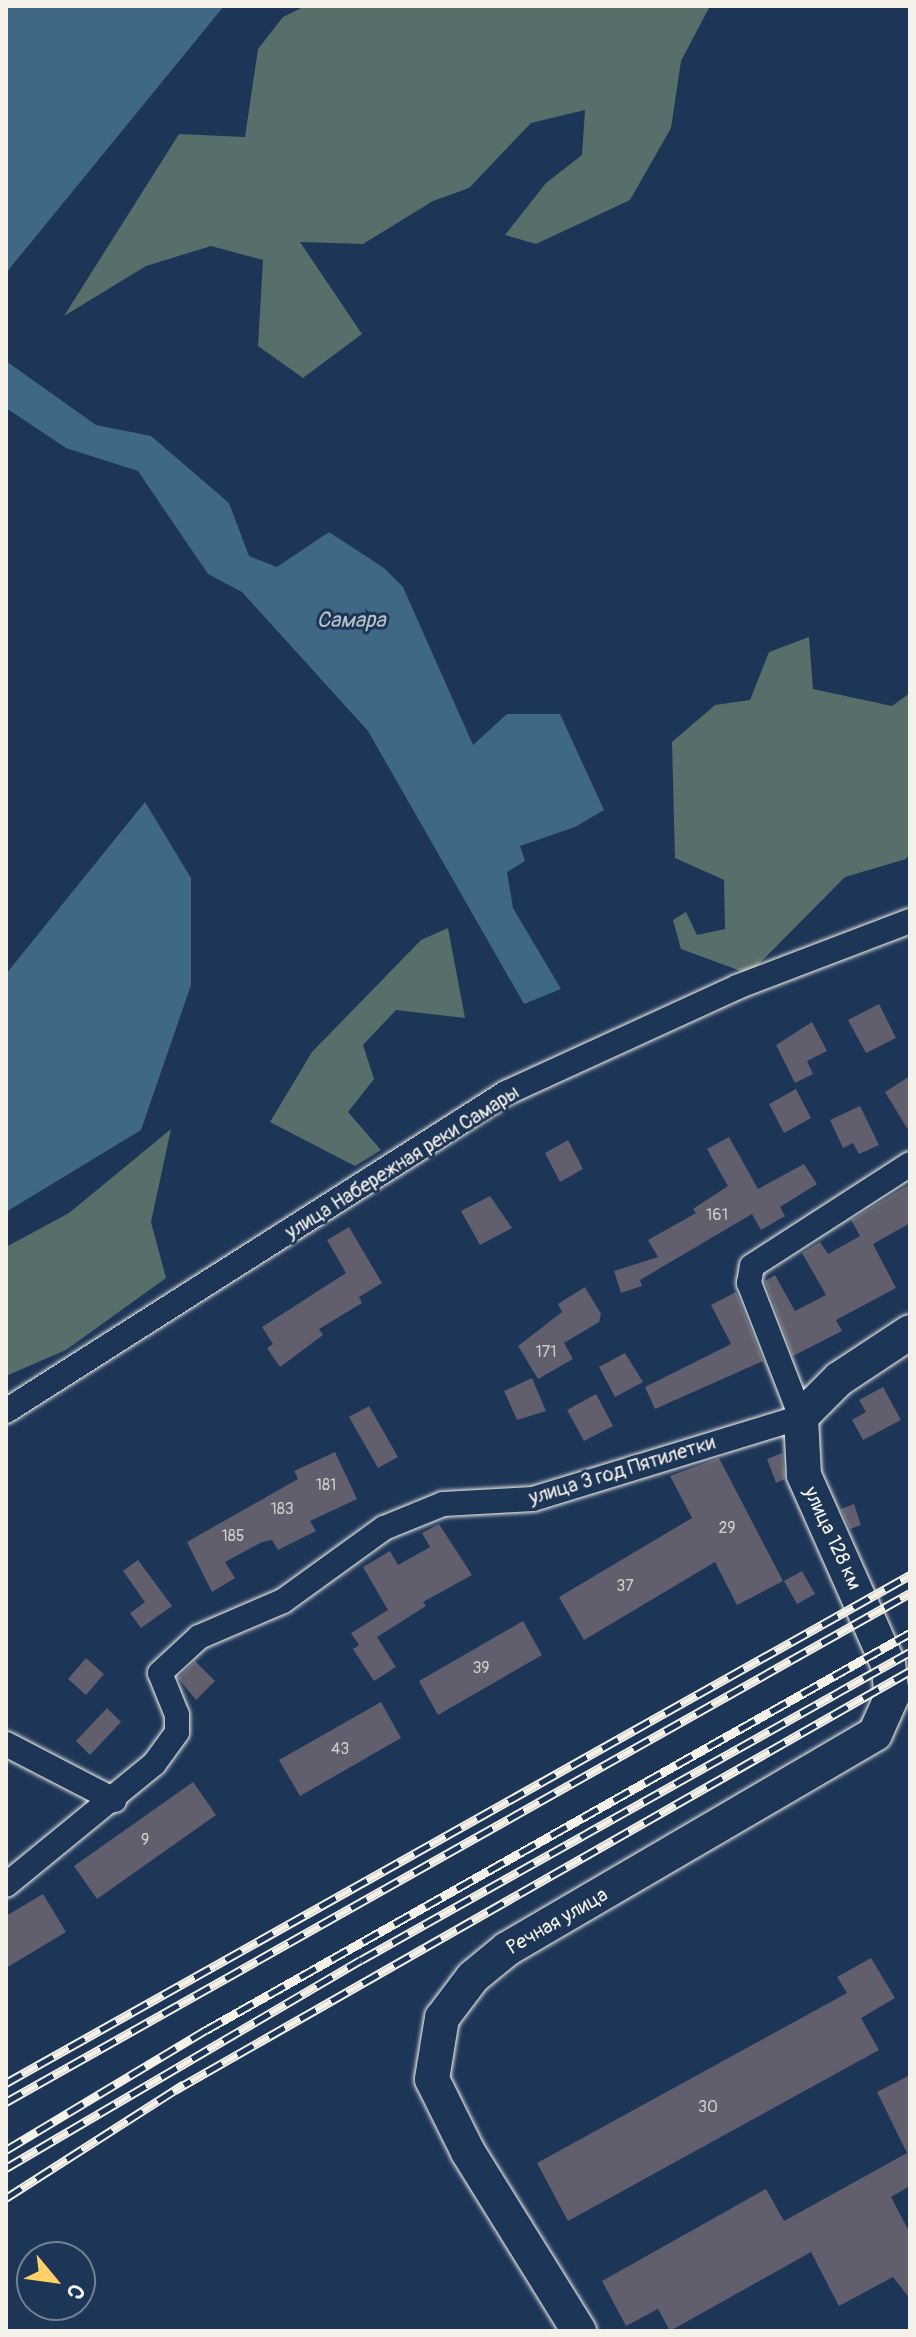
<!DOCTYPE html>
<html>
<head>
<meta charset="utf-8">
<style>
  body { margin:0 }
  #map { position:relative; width:916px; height:2337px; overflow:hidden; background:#1d3557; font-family:Pangolin,sans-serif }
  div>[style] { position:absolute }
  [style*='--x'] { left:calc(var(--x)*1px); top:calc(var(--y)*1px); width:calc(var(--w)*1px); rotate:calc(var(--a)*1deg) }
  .green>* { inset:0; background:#576e6a }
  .water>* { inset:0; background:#3e6885 }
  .building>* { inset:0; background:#615e6d }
  .roads { filter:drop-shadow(0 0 2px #f4f1e8) drop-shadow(0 0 2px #f4f1e8) }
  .street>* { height:24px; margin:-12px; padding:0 12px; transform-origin:12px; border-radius:12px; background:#1d3557 }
  .secondary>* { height:34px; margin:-17px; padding:0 17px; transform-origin:17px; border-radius:17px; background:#1d3557 }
  .rail>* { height:9px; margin-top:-4.5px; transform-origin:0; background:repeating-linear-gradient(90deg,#1d3557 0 18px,#f4f1e8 0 36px); box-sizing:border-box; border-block:2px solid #f4f1e8 }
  span { translate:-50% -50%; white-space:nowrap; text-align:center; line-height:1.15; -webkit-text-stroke:6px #1d3557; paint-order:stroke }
  .number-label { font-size:16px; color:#cfccc9 }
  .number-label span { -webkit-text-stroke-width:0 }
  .street-label { font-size:20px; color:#f4f1e8 }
  .water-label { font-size:22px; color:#b4c1c5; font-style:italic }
  .frame { position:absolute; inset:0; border:8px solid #f4f1e8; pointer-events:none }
  .north { position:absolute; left:16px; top:2241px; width:80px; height:80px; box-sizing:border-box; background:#1d3557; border:2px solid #738091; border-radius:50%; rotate:119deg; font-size:22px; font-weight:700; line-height:32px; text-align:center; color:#f4f1e8 }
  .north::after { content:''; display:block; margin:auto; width:28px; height:36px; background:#ffd166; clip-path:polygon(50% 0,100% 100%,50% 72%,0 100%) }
</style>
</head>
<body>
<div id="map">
  <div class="green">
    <div style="clip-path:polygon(305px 6px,710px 6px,681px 61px,671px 128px,630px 200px,536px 244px,505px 235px,546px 183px,582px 155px,585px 110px,531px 123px,469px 188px,433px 201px,363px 244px,300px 242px,362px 334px,303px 378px,258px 346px,263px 260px,211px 246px,146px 266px,64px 316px,179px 134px,245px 137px,258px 49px,283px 17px)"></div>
    <div style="clip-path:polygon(809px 637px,813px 689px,892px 706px,910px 693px,910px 853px,906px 859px,845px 877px,749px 974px,681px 949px,673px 920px,686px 912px,697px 935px,725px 929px,724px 880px,675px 858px,672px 742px,715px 705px,750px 700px,769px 652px)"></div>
    <div style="clip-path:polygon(448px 928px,465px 1018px,396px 1010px,363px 1045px,374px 1079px,348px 1112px,381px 1150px,355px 1166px,270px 1122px,312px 1052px,421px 940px)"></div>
    <div style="clip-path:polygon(171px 1129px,151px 1222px,166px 1278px,66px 1350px,6px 1376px,6px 1247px,69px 1213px)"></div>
  </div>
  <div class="water">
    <div style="clip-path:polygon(6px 6px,224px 6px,6px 273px)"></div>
    <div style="clip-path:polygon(6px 361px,96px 425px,151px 436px,229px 503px,249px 556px,277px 567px,329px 532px,384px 568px,403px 587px,473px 745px,507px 714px,560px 714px,604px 810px,575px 827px,520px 846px,525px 861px,507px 872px,513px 908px,561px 989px,524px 1004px,368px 731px,242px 592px,208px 574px,138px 471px,66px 448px,6px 408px)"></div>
    <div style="clip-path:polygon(145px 802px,191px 878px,191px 985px,141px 1130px,6px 1212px,6px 974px)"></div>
  </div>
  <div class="building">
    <div style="clip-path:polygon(879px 1004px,896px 1038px,866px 1053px,848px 1020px)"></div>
    <div style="clip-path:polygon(812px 1022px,827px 1051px,807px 1061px,813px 1074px,795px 1083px,776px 1045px)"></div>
    <div style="clip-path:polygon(910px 1076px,910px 1133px,885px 1092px)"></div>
    <div style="clip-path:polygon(796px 1089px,811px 1118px,784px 1133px,769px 1104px)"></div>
    <div style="clip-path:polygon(860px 1106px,879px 1145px,859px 1154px,853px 1143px,843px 1148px,830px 1120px)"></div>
    <div style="clip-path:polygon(729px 1137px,758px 1189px,804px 1164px,817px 1184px,780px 1207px,785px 1216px,761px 1230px,752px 1214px,640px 1280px,642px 1286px,621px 1293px,614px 1271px,658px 1257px,648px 1240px,696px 1213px,693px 1209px,728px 1186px,707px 1149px)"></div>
    <div style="clip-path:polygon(568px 1140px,583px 1169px,560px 1182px,545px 1153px)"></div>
    <div style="clip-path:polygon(910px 1184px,910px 1223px,873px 1244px,896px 1288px,836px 1320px,842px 1331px,793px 1356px,765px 1281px,775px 1275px,795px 1311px,826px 1295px,802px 1253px,820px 1242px,828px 1254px,860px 1236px,851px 1220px)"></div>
    <div style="clip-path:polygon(490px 1196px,512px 1228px,480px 1245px,461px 1211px)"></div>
    <div style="clip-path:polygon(349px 1227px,382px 1283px,359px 1297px,362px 1303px,319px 1329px,323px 1335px,280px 1367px,267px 1348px,273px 1344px,262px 1327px,346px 1273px,327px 1240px)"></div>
    <div style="clip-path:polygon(585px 1287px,601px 1314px,599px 1322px,564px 1343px,573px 1359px,538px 1379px,518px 1346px,562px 1312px,558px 1304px)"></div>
    <div style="clip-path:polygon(736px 1292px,763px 1361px,655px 1409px,645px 1387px,731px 1344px,711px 1305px)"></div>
    <div style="clip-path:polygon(625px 1353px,643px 1382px,615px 1397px,599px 1367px)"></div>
    <div style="clip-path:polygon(532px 1378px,546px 1411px,517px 1420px,504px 1391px)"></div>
    <div style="clip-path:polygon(883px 1387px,901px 1420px,863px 1440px,852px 1420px,866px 1412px,859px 1400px)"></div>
    <div style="clip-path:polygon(596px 1394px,613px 1426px,584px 1441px,567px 1410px)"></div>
    <div style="clip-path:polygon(369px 1406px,398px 1457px,378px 1468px,349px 1417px)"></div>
    <div style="clip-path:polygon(335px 1452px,357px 1499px,310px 1521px,316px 1531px,278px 1550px,272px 1540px,262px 1542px,225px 1562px,235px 1578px,212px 1592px,187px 1542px,298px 1479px,294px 1471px)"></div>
    <div style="clip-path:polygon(782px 1453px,785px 1479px,776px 1483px,767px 1459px)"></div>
    <div style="clip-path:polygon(719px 1458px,783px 1581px,737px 1605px,715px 1562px,584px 1640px,559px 1597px,692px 1518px,670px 1476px)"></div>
    <div style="clip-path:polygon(854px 1504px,861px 1525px,850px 1529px,841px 1509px)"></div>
    <div style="clip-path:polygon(439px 1524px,472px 1575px,423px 1602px,426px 1606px,377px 1637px,396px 1667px,374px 1681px,353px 1649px,359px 1645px,351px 1633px,388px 1610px,363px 1567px,390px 1551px,398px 1565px,430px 1547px,422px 1533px)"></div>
    <div style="clip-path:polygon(138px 1560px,172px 1606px,141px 1628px,130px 1613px,145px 1602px,123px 1571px)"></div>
    <div style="clip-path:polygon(802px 1571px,815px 1594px,797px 1604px,784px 1581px)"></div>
    <div style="clip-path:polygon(523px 1621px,542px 1655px,438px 1715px,419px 1681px)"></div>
    <div style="clip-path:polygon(86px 1658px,104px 1674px,86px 1695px,68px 1679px)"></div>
    <div style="clip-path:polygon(195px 1661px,215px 1681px,196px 1700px,178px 1678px)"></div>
    <div style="clip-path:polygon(381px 1702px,401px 1738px,300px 1796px,279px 1760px)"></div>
    <div style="clip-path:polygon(107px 1708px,121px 1722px,90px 1755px,76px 1741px)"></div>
    <div style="clip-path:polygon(193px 1782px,216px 1815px,97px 1899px,74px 1866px)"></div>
    <div style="clip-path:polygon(43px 1894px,66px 1932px,6px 1968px,6px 1916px)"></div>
    <div style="clip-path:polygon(871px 1958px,895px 1998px,861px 2018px,879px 2050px,568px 2221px,537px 2163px,847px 1993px,837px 1977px)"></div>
    <div style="clip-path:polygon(910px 2075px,910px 2186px,891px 2197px,910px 2233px,910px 2299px,893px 2277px,839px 2306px,811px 2252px,670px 2331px,658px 2309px,626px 2326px,602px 2281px,766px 2189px,784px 2221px,907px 2153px,877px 2092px)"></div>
  </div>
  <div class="roads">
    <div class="street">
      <div style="--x:6;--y:1411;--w:593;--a:-32.46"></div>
      <div style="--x:506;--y:1093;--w:254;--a:-24.6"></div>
      <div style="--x:737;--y:987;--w:185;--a:-20.9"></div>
      <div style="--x:6;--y:1744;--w:122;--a:27.4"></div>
      <div style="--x:6;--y:1885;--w:191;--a:-39.3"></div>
      <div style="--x:154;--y:1764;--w:39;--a:-54"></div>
      <div style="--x:177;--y:1732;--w:17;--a:-90"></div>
      <div style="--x:177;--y:1715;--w:45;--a:-112"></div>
      <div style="--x:160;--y:1673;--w:53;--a:-42.7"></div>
      <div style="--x:199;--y:1637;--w:91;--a:-23.2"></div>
      <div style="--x:283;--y:1601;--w:125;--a:-35.9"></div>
      <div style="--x:384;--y:1528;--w:64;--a:-22.1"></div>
      <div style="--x:443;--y:1504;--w:90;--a:-3.2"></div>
      <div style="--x:533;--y:1499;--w:280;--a:-17"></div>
      <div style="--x:801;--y:1417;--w:144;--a:-111.2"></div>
      <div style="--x:749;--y:1283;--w:17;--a:-80"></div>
      <div style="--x:752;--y:1266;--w:188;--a:-32.8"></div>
    </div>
    <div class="secondary">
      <div style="--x:579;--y:2331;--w:211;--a:-121.8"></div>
      <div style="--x:468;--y:2152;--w:81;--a:-116.3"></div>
      <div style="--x:432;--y:2079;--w:62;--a:-80.7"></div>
      <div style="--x:442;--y:2018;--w:51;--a:-52.9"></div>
      <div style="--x:473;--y:1977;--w:44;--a:-39.5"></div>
      <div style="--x:507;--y:1949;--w:426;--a:-30.3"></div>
      <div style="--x:875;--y:1734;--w:42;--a:-65.9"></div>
      <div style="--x:892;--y:1696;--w:32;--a:-97"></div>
      <div style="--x:888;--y:1664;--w:207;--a:-114"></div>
      <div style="--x:804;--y:1475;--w:58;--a:-93"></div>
      <div style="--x:801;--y:1417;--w:54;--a:-45"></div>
      <div style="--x:839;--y:1379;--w:85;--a:-33.5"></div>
    </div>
  </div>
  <div class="rail">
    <div style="--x:6;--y:2083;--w:1037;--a:-29.33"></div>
    <div style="--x:175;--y:2090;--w:846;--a:-29.69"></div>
    <div style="--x:6;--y:2102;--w:1037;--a:-29.38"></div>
    <div style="--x:6;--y:2150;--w:233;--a:-31"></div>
    <div style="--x:206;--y:2030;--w:808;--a:-29.42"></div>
    <div style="--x:6;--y:2168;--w:411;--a:-30.4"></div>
    <div style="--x:361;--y:1960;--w:629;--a:-29.29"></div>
    <div style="--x:6;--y:2198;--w:211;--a:-32.6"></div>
  </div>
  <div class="number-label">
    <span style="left:717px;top:1215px">161</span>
    <span style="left:546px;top:1352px">171</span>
    <span style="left:326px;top:1485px">181</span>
    <span style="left:282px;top:1509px">183</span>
    <span style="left:727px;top:1528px">29</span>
    <span style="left:233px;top:1536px">185</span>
    <span style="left:625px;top:1586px">37</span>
    <span style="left:481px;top:1668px">39</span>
    <span style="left:340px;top:1749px">43</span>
    <span style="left:145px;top:1840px">9</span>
    <span style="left:708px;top:2107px">30</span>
  </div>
  <div class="street-label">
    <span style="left:402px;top:1162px;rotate:-32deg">улица Набережная реки Самары</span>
    <span style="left:622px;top:1470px;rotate:-17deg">улица 3 год Пятилетки</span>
    <span style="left:833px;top:1538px;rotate:65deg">улица 128 км</span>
    <span style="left:557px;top:1921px;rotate:-30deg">Речная улица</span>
  </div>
  <div class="water-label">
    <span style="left:351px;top:621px">Самара</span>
  </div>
  <div class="frame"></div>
  <div class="north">С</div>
</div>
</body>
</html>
